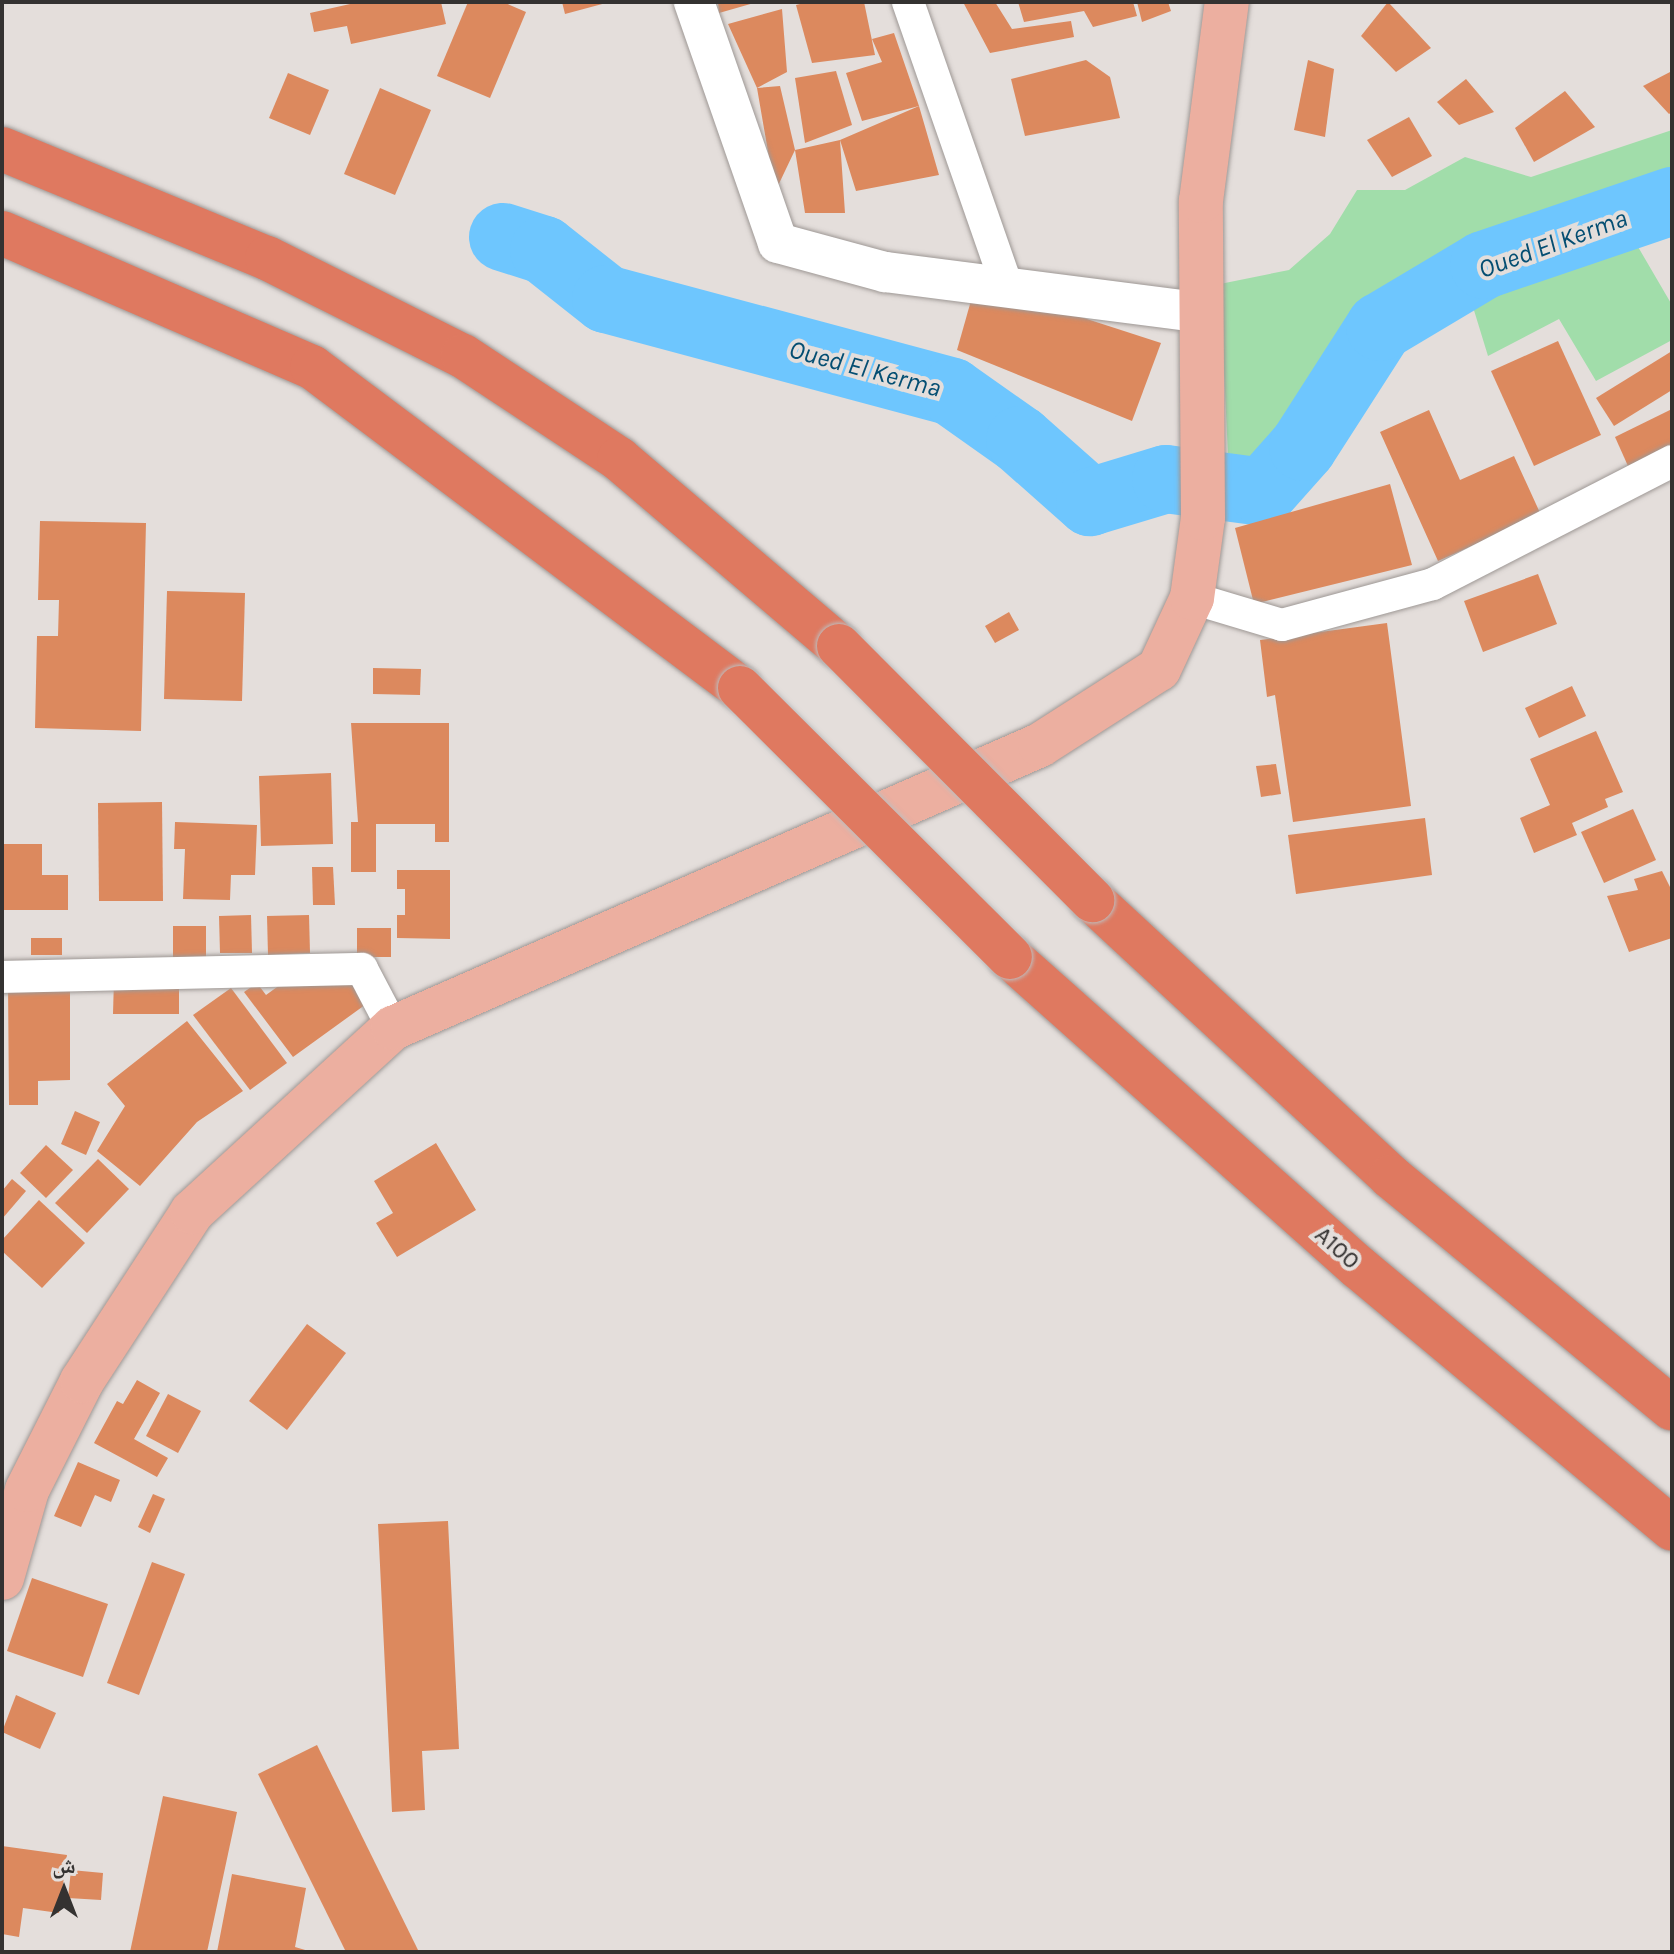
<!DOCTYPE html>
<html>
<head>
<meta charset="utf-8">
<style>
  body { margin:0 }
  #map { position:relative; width:1674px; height:1954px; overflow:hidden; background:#e4dedb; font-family:Karla,"Noto Naskh Arabic",sans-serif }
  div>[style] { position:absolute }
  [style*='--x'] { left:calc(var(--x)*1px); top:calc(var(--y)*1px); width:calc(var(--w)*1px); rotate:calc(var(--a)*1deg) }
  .green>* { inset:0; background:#a1ddaa }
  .river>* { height:68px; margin:-34px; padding:0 34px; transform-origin:34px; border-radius:34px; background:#6ec6fe }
  .building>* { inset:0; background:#dc895e }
  .roads { filter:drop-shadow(0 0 2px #9e9895) drop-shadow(0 0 2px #9e9895) }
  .minor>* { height:32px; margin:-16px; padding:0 16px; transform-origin:16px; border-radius:16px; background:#fff }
  .tertiary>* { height:40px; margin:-20px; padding:0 20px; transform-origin:20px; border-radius:20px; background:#fff }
  .primary>* { height:44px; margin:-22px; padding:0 22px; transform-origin:22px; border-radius:22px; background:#ecafa0 }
  .motorway>* { height:44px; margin:-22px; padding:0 22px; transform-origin:22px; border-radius:22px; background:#df7960 }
  .bridges { filter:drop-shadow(0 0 2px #bebdbd) drop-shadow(0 0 2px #bebdbd) }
  .motorway-bridge>* { height:44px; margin:-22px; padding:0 22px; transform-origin:22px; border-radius:22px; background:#df7960 }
  span { translate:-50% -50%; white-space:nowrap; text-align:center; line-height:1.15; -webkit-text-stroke:8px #e4dedb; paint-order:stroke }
  .street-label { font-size:24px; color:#343231 }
  .water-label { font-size:26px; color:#044e72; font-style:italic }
  .frame { position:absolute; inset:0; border:4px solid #343231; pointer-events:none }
  .north { position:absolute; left:24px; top:1850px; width:80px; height:80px; -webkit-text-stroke:6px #e4dedb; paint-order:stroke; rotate:0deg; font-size:22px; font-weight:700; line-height:32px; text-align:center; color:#343231 }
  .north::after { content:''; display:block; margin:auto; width:28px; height:36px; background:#343231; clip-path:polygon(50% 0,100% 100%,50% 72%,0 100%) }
</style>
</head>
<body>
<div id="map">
  <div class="green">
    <div style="clip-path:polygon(1672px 130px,1672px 180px,1465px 257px,1337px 343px,1298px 426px,1256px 471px,1229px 477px,1220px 284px,1289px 270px,1330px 234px,1357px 190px,1405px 190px,1465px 157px,1531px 177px)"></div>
    <div style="clip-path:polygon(1627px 228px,1672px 305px,1672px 340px,1596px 381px,1559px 319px,1488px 356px,1469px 294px,1502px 275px)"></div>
  </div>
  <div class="river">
    <div style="--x:503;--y:237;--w:43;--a:17.6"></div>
    <div style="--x:544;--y:250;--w:79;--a:38.3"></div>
    <div style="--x:606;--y:299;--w:358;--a:15"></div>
    <div style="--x:952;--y:392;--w:83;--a:35.2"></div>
    <div style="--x:1020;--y:440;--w:94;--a:41.5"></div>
    <div style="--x:1090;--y:502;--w:79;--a:-16.8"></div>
    <div style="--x:1166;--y:479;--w:98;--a:7.6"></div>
    <div style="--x:1263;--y:492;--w:60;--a:-48.4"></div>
    <div style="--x:1303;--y:447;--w:143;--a:-57.3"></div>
    <div style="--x:1380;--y:327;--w:121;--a:-30.8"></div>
    <div style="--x:1484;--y:265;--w:199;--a:-18.8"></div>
  </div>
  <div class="building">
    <div style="clip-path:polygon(359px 2px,441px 2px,446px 24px,351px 44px,347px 26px,314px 32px,310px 13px)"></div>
    <div style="clip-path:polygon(468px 2px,503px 2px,526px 12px,490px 98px,437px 76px)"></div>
    <div style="clip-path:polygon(562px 2px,606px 2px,606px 3px,565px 14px)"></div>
    <div style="clip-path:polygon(718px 2px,754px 2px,754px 3px,719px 13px)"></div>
    <div style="clip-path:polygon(808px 2px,864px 2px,875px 55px,812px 63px,796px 5px)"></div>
    <div style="clip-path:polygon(963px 2px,995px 2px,1012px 29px,1071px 21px,1074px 37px,990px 53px)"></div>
    <div style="clip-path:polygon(1018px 2px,1133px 2px,1137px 16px,1093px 27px,1084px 11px,1024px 22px)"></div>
    <div style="clip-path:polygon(1137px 2px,1168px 2px,1171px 11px,1142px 22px)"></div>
    <div style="clip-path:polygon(1388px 2px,1431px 48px,1396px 72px,1361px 36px)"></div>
    <div style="clip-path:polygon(782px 9px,787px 72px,757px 88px,780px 86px,795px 150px,775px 192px,757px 88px,728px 24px)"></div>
    <div style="clip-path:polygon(894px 33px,919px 106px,862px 121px,846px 73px,882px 62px,872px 39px)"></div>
    <div style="clip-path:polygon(1086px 60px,1110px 77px,1120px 118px,1025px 136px,1011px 79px)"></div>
    <div style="clip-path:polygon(1308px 60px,1334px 69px,1325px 137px,1294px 130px)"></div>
    <div style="clip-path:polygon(836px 71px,852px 125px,805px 143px,795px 78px)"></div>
    <div style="clip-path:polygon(1672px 71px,1672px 112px,1669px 114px,1643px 86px)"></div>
    <div style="clip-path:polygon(288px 73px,329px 90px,310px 135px,269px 118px)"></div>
    <div style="clip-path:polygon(1466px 79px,1494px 112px,1459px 125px,1437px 102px)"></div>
    <div style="clip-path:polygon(380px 88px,431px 110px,395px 195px,344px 174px)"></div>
    <div style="clip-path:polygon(1565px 91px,1595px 127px,1534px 162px,1515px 128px)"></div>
    <div style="clip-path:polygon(919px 106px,939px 175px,856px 191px,840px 140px,845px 213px,805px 213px,795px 150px,840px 140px)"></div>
    <div style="clip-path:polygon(1409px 117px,1432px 156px,1392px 177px,1367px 140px)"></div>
    <div style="clip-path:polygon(976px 283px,1161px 343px,1132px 421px,957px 350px)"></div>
    <div style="clip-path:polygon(1558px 341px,1601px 435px,1534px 466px,1491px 371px)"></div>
    <div style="clip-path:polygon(1672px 351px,1672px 390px,1614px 426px,1596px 398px)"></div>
    <div style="clip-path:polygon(1672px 409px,1672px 445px,1628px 466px,1615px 437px)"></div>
    <div style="clip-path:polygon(1429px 410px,1460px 480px,1514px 456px,1541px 515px,1438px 561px,1380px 432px)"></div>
    <div style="clip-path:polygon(1390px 484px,1412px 565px,1254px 604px,1235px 528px)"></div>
    <div style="clip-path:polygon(40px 521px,146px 523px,141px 731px,35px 728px,37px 636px,58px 636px,59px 600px,38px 600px)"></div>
    <div style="clip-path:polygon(1538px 574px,1557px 624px,1483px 652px,1464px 601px)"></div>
    <div style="clip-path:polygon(167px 591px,245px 593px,242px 701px,164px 699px)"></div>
    <div style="clip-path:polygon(1009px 612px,1019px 630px,995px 643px,985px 626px)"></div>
    <div style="clip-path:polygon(1387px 623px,1411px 806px,1293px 822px,1275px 695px,1267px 697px,1260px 640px)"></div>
    <div style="clip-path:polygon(373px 668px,421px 669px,420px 695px,373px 694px)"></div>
    <div style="clip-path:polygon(1572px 686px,1586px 716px,1539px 738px,1525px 708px)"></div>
    <div style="clip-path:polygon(351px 723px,449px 723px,449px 842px,435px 842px,435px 824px,376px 824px,376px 872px,351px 872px,351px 822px,358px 822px)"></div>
    <div style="clip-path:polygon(1596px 731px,1623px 792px,1605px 799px,1608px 807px,1572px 823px,1577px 835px,1534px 853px,1520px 818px,1550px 805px,1530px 759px)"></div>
    <div style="clip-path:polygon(1276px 764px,1281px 794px,1261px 797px,1256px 766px)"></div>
    <div style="clip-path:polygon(331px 773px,333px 844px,261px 846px,259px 776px)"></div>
    <div style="clip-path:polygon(162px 802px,163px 901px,99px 901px,98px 803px)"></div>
    <div style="clip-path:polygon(1633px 809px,1656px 860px,1604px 883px,1581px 832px)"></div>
    <div style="clip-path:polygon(1425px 818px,1432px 875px,1296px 894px,1288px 835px)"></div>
    <div style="clip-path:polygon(175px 822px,257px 825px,255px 875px,231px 875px,230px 900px,183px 899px,185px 849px,174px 849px)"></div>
    <div style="clip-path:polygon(2px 844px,42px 844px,42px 875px,68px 875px,68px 910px,2px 910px)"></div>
    <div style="clip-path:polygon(312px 867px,333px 867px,335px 905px,313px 905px)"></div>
    <div style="clip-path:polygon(397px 870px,450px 870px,450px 939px,397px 938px,397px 915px,405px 915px,405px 889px,397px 889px)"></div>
    <div style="clip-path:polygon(1662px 871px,1672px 891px,1672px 938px,1629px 952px,1607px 896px,1638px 890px,1634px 879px)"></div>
    <div style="clip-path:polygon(251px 915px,252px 953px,220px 953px,219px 916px)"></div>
    <div style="clip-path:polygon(309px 915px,310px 953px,268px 955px,267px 916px)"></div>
    <div style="clip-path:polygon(173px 926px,206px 926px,206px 962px,173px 962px)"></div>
    <div style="clip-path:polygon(357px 928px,391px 928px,391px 957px,357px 957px)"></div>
    <div style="clip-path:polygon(31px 938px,62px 938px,62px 955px,31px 955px)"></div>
    <div style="clip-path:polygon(352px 976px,369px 1002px,293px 1057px,244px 992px,257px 983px,266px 995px,284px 982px)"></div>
    <div style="clip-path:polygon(114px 979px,179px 980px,179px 1014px,113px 1014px)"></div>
    <div style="clip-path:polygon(8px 983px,70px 983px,70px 1080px,38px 1081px,38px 1105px,9px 1105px)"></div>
    <div style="clip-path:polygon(231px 988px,287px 1063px,250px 1090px,193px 1015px)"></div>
    <div style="clip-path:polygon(187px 1021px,243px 1091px,197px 1122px,140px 1186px,97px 1151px,125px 1106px,107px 1084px)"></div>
    <div style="clip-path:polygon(75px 1111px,100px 1122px,86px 1155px,61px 1144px)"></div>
    <div style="clip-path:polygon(436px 1143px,476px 1210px,397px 1257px,376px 1223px,393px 1213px,374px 1181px)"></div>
    <div style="clip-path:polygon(46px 1145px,73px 1170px,46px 1198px,20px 1173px)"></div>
    <div style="clip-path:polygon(98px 1159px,129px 1189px,87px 1233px,55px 1203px)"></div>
    <div style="clip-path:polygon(12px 1179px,26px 1191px,2px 1219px,2px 1191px)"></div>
    <div style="clip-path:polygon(39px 1200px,85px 1243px,42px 1288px,2px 1251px,2px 1240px)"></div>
    <div style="clip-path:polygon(307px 1324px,346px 1353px,287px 1430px,249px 1401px)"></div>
    <div style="clip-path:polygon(137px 1380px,160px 1393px,134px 1439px,168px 1458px,157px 1477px,94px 1443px,117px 1401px,123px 1404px)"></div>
    <div style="clip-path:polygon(168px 1394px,201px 1411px,178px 1453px,146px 1436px)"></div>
    <div style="clip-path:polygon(78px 1462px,120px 1480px,111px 1502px,95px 1495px,81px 1527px,54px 1516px)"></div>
    <div style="clip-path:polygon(153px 1494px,165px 1499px,150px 1533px,138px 1527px)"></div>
    <div style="clip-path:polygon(448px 1521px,459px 1749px,422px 1751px,425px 1810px,392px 1812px,378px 1524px)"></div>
    <div style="clip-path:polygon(152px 1562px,185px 1574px,139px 1695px,107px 1683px)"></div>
    <div style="clip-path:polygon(32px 1578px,108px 1604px,83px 1677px,7px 1651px)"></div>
    <div style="clip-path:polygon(16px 1695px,56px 1713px,40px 1749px,2px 1732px)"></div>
    <div style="clip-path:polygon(317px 1745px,419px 1952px,346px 1952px,258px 1774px)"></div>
    <div style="clip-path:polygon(163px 1796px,237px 1812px,207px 1952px,130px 1952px)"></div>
    <div style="clip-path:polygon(2px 1846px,67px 1855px,59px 1913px,23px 1908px,19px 1937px,2px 1934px)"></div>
    <div style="clip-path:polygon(71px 1870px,103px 1873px,101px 1900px,68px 1898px)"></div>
    <div style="clip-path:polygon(232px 1874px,306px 1888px,295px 1947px,312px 1952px,217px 1952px)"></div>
  </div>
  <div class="roads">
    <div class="minor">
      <div style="--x:908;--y:2;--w:302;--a:70.8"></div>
      <div style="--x:1192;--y:598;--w:94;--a:16.7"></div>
      <div style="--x:1282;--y:625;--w:156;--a:-15.2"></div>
      <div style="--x:1433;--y:584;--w:269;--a:-27.2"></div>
      <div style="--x:2;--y:977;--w:360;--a:-1.3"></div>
      <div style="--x:362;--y:969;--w:67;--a:62.3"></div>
    </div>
    <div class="tertiary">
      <div style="--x:694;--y:2;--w:255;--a:70.8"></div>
      <div style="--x:778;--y:243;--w:111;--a:15.2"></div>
      <div style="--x:885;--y:272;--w:317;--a:7.3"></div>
    </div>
    <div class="primary">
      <div style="--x:2;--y:1578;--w:91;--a:-74.1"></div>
      <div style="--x:27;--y:1490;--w:122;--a:-63.2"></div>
      <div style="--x:82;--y:1381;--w:202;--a:-56.9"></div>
      <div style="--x:192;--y:1212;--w:273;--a:-42.5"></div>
      <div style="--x:393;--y:1028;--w:706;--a:-23.62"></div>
      <div style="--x:1040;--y:745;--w:141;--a:-32.6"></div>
      <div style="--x:1159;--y:669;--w:78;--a:-65.1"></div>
      <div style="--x:1192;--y:598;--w:81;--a:-82.2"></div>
      <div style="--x:1203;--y:518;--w:317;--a:-90.4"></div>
      <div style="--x:1201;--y:201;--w:201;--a:-82.6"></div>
    </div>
    <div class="motorway">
      <div style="--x:2;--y:149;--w:287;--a:22.4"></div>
      <div style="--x:267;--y:258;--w:219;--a:26.6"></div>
      <div style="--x:463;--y:356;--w:187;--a:33.4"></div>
      <div style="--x:619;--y:459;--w:289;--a:40.4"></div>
      <div style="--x:2;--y:233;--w:338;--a:23.4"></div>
      <div style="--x:312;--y:367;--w:535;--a:36.87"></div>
      <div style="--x:1092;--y:900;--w:408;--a:42.8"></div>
      <div style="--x:1391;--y:1177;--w:364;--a:39.5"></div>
      <div style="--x:1010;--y:957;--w:466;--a:41.7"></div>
      <div style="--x:1358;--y:1267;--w:409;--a:39.8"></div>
    </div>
  </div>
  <div class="bridges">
    <div class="motorway-bridge">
      <div style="--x:839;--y:646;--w:359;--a:45.1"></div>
      <div style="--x:740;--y:688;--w:381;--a:44.9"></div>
    </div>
  </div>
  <div class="street-label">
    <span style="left:1337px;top:1248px;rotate:42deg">A100</span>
  </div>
  <div class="water-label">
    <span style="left:1553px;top:244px;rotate:-20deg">Oued El Kerma</span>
    <span style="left:865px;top:369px;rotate:15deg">Oued El Kerma</span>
  </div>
  <div class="frame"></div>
  <div class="north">ش</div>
</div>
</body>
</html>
